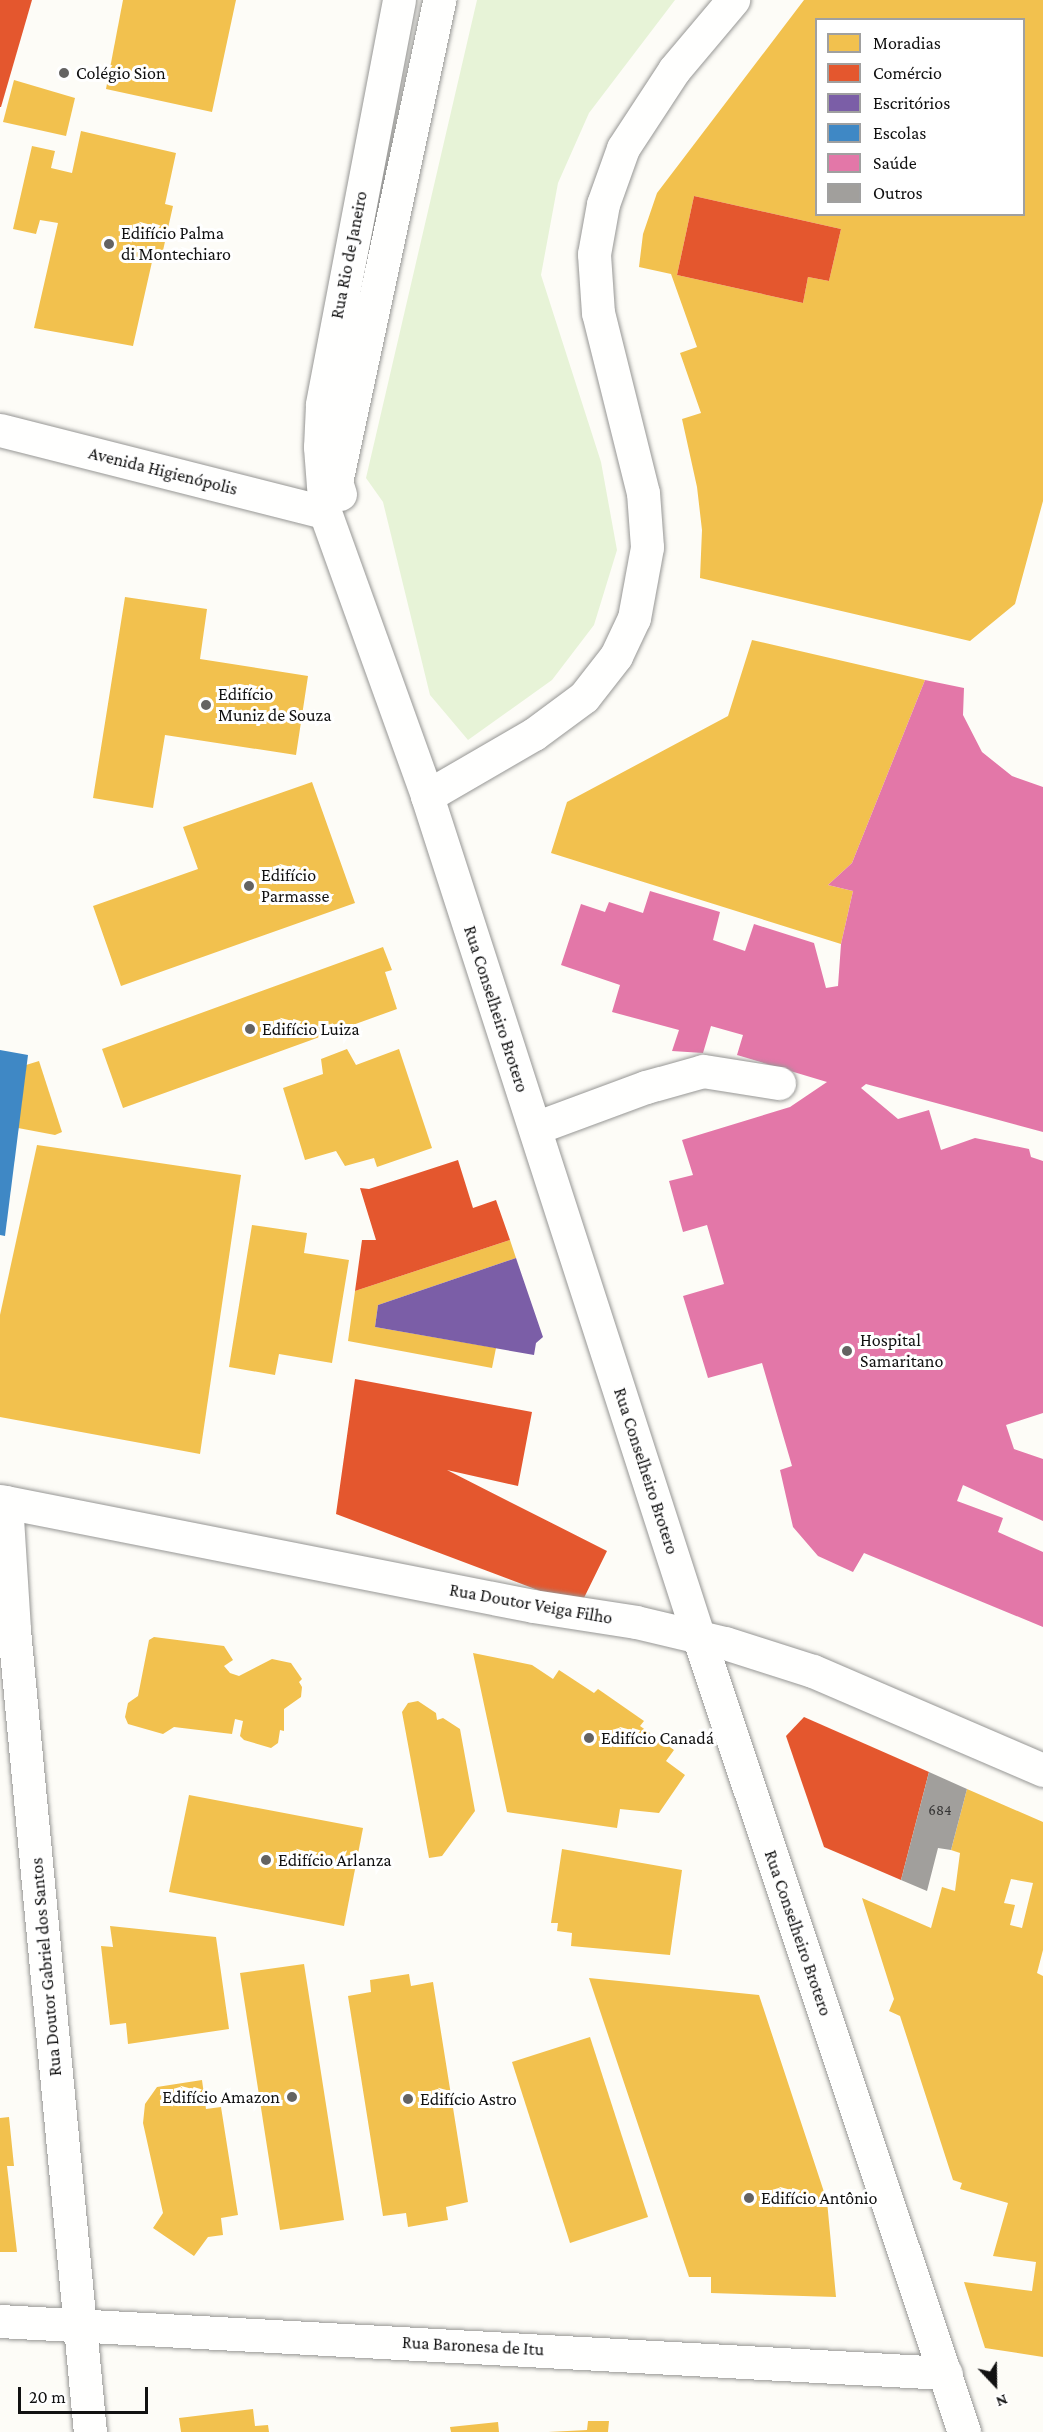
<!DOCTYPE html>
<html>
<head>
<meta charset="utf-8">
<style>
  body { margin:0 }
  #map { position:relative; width:1043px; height:2432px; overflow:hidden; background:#fdfcf7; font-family:"Crimson Pro",serif }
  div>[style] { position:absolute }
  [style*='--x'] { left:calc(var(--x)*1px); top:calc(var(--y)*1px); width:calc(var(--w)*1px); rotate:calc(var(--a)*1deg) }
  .green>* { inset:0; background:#e7f3d7 }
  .homes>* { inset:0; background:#f2c14e }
  .shops>* { inset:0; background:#e4572e }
  .offices>* { inset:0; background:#7b5ea7 }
  .schools>* { inset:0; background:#3f88c5 }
  .health>* { inset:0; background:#e377a8 }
  .building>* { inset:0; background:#a19f9c }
  .roads { filter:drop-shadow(0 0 2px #979795) drop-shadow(0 0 2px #979795) }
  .minor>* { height:33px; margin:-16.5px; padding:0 16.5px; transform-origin:16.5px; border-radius:16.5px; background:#fffffe }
  .dots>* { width:16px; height:16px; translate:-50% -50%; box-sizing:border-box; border:3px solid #fff; border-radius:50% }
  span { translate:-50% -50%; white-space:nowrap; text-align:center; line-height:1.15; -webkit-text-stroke:6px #fff; paint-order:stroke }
  .number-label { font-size:15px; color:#353434 }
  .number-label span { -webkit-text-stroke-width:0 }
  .poi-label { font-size:18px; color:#111 }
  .left { translate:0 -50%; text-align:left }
  .right { translate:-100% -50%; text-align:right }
  .street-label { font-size:18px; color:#111 }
  .legend { position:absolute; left:815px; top:18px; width:210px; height:198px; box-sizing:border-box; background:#fff; border:2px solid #a0a0a0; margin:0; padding:8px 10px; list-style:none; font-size:18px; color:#111 }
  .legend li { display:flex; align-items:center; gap:12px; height:30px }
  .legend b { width:30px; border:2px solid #a0a0a0 }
  .north { position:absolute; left:965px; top:2354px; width:60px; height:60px; -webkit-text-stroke:4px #fff; paint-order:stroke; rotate:158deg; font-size:16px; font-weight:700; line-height:24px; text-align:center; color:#111 }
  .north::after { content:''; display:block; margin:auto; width:21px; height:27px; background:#111; clip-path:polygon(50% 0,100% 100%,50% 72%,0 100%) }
  .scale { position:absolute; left:18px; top:2387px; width:130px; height:27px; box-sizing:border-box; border:3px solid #111; border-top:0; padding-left:8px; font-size:18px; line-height:21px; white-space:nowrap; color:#111; -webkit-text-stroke:4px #fff; paint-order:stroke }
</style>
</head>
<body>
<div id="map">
  <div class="green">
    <div style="clip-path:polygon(477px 0,675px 0,589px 113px,558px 183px,541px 275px,601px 462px,617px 550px,594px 625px,552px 680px,468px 740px,430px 695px,383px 502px,366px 478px)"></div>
  </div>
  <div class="homes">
    <div style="clip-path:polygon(123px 0,236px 0,212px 112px,106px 89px)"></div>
    <div style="clip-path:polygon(evenodd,804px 0,1043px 0,1043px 501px,1015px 604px,970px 641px,700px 578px,702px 530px,697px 487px,682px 419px,701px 413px,680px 353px,697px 347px,671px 274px,639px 267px,643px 234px,657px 193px,804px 0,816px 20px,1024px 20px,1024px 214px,816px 214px,816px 20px,804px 0,694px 196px,841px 229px,829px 281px,808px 277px,803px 303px,677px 275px,694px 196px)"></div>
    <div style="clip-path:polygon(14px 80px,75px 98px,66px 136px,3px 122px)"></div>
    <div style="clip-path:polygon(81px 131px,176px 153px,165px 204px,173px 206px,162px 255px,154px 253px,133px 346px,34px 328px,58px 223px,40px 220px,36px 234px,13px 229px,32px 146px,55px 151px,51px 168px,72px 173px)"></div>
    <div style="clip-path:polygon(125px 597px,207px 609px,200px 659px,308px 676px,296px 755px,165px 735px,153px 808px,93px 798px)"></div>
    <div style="clip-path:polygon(752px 640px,925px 680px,852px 863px,828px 885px,853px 891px,841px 944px,551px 853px,567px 802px,728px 716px)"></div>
    <div style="clip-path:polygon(936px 723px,1013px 801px,1043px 811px,1043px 843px,1038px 850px,1029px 849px,1018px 876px,962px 857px,895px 786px,912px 772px,904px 762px,907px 755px)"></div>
    <div style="clip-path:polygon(312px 782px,355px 903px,121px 986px,93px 906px,198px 869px,183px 827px)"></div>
    <div style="clip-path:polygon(383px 947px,392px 970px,385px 972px,397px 1009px,123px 1108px,102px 1049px)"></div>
    <div style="clip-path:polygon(347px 1049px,356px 1065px,399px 1049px,432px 1148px,377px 1167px,374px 1158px,345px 1166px,336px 1151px,305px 1160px,283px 1088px,323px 1074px,321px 1059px)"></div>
    <div style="clip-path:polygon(39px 1061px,62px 1132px,55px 1135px,18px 1128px,26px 1065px)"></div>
    <div style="clip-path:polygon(37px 1145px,241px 1175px,200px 1454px,0 1417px,0 1315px)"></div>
    <div style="clip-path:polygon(252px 1225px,307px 1233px,304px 1253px,349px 1260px,332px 1363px,279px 1354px,275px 1375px,229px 1367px)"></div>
    <div style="clip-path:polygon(510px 1240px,516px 1258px,378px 1305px,375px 1327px,496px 1348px,492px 1368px,348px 1341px,355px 1291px)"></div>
    <div style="clip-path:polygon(154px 1637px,224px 1646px,233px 1660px,224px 1666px,230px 1673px,239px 1676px,272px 1659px,291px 1663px,302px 1679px,299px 1682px,302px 1687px,301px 1697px,284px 1709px,284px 1731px,280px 1730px,278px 1743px,271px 1748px,244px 1740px,240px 1736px,243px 1721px,235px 1719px,232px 1734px,174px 1727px,163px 1734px,128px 1724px,125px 1717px,128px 1703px,138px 1696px,149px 1640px)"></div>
    <div style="clip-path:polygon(473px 1653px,532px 1665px,553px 1679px,559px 1670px,594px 1693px,598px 1689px,644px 1721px,640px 1726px,674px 1750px,666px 1761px,685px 1775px,659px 1813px,620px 1809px,617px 1828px,507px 1812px)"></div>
    <div style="clip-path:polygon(418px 1701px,436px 1713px,437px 1720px,443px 1718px,460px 1729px,475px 1811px,442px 1856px,429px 1858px,402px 1712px,408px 1703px)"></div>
    <div style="clip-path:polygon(evenodd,967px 1789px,1043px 1822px,1043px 1950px,1037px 1973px,1043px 1976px,1043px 2357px,985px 2348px,964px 2282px,1032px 2291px,1036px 2262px,993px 2256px,1008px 2203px,960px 2189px,962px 2183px,953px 2180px,900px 2016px,889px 2011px,894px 1999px,862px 1898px,931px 1928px,942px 1887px,955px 1891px,960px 1853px,951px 1850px,967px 1789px,1011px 1879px,1033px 1883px,1022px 1928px,1010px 1925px,1015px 1905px,1004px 1903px,1011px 1879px)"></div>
    <div style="clip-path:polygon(189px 1795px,363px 1828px,344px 1926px,169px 1892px)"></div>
    <div style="clip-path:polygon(562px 1849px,682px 1870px,670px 1955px,571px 1946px,572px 1933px,557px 1931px,558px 1923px,551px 1923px)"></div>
    <div style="clip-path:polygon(110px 1926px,216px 1937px,229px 2029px,128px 2044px,126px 2023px,110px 2025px,101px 1946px,113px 1947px)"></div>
    <div style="clip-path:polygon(304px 1964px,344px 2220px,280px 2230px,240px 1973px)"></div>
    <div style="clip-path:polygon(409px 1974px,411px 1986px,433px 1982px,468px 2202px,446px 2207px,448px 2220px,408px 2227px,406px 2213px,383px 2216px,348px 1996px,371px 1992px,370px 1980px)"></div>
    <div style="clip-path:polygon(589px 1978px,759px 1995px,827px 2201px,836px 2297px,711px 2293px,711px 2277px,689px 2277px)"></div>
    <div style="clip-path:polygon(590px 2037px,648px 2217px,570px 2243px,512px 2062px)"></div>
    <div style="clip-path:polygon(202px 2080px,206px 2109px,221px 2107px,238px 2215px,221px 2218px,223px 2235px,208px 2237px,194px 2256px,153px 2228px,163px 2213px,143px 2123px,145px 2104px,157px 2087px)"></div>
    <div style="clip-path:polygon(9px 2117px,14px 2166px,7px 2166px,17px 2252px,0 2252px,0 2118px)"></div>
    <div style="clip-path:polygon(253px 2409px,255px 2426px,268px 2425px,269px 2432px,181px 2432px,179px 2418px)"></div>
    <div style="clip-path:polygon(588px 2421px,609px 2421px,608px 2432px,548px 2432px,587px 2430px)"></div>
    <div style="clip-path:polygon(498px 2422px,499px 2432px,451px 2432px,450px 2427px)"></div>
  </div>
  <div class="shops">
    <div style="clip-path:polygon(0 0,32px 0,1px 107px,0 107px)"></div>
    <div style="clip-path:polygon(694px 196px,841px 229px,829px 281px,808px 277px,803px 303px,677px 275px)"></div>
    <div style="clip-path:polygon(458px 1160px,473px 1208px,496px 1200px,510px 1240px,355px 1291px,362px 1240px,376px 1240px,360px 1188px,369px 1189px)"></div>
    <div style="clip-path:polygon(355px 1379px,532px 1412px,518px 1486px,447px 1470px,607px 1551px,580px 1606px,336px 1514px)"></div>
    <div style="clip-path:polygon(804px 1717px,929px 1772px,901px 1880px,824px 1847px,786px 1736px)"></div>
  </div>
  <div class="offices">
    <div style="clip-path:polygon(516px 1258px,543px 1337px,536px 1343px,534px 1355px,375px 1327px,378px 1305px)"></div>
  </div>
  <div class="schools">
    <div style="clip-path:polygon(0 1050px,28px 1055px,5px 1236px,0 1235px)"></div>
  </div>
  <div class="health">
    <div style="clip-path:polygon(925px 680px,964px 688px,963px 715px,982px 752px,1012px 776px,1043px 787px,1043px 1132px,866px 1084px,861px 1088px,898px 1119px,929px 1110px,941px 1150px,975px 1138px,1029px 1149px,1031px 1157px,1043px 1161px,1043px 1413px,1006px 1425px,1014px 1449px,1043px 1459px,1043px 1521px,963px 1485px,957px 1501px,1003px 1518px,998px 1532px,1043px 1552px,1043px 1627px,864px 1553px,853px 1572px,818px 1556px,793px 1527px,780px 1470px,792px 1466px,762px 1363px,708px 1378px,683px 1296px,724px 1284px,707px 1225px,683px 1232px,669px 1181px,693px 1175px,682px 1140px,790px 1107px,827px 1082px,737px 1055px,743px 1035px,711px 1026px,703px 1053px,672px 1051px,679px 1030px,612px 1012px,620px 985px,561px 965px,581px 904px,605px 912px,609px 902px,643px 913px,650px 891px,720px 912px,713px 940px,745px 951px,754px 924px,814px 943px,826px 988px,838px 986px,841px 944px,853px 891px,828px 885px,852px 863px)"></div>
  </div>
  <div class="building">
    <div style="clip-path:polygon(929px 1772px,967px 1789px,951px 1850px,938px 1848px,927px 1891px,901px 1880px)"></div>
  </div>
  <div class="roads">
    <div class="minor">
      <div style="--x:399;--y:0;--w:412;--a:100.8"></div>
      <div style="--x:322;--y:405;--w:42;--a:92.7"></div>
      <div style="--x:320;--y:447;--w:65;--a:85.6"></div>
      <div style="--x:325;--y:512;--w:302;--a:70.2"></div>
      <div style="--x:427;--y:796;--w:885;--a:72.1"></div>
      <div style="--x:699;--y:1638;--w:837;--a:71.54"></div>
      <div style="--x:0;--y:430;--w:335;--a:14.2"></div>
      <div style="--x:340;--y:494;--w:13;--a:-108"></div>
      <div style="--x:336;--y:482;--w:493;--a:-77.9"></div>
      <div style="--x:427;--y:796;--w:124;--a:-30.1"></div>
      <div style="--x:534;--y:734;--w:62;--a:-36.5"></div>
      <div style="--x:584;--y:697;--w:52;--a:-52"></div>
      <div style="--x:616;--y:656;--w:42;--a:-64.7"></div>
      <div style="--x:634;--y:618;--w:72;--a:-79.6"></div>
      <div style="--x:647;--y:547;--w:54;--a:-94.2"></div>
      <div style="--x:643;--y:493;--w:186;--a:-104"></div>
      <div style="--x:598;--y:313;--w:59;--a:-93.9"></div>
      <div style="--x:594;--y:254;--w:51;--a:-79.8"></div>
      <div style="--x:603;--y:204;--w:59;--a:-70.3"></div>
      <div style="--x:623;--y:148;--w:93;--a:-56.8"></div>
      <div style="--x:674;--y:70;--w:92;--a:-49.9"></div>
      <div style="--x:535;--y:1128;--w:118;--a:-20.3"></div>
      <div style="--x:646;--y:1087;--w:59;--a:-15.7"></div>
      <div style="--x:703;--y:1071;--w:77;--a:9"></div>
      <div style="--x:0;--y:1501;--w:543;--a:11.14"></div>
      <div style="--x:533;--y:1606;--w:104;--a:8.8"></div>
      <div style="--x:636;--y:1622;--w:91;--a:13.3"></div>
      <div style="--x:725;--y:1643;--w:92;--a:17.7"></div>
      <div style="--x:813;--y:1671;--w:250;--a:23.3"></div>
      <div style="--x:6;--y:1502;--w:128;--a:86.4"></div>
      <div style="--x:14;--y:1630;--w:806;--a:84.59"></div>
      <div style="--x:0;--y:2321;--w:947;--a:3.15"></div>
    </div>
  </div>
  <div class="dots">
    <div style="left:64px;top:73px;background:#646362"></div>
    <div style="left:109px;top:244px;background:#646362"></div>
    <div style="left:206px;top:705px;background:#646362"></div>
    <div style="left:249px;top:886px;background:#646362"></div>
    <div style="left:250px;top:1029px;background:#646362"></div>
    <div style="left:847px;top:1351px;background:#646362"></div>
    <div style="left:589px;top:1738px;background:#646362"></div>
    <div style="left:266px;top:1860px;background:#646362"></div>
    <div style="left:292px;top:2097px;background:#646362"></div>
    <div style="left:408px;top:2099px;background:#646362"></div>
    <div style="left:749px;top:2198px;background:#646362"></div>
  </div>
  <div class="number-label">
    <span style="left:940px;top:1811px">684</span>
  </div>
  <div class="poi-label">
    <span class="left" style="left:76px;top:73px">Colégio Sion</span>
    <span class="left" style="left:121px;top:244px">Edifício Palma<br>di Montechiaro</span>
    <span class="left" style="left:218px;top:705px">Edifício<br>Muniz de Souza</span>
    <span class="left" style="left:261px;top:886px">Edifício<br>Parmasse</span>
    <span class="left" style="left:262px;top:1029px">Edifício Luiza</span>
    <span class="left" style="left:860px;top:1351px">Hospital<br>Samaritano</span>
    <span class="left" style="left:601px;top:1738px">Edifício Canadá</span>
    <span class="left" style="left:278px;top:1860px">Edifício Arlanza</span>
    <span class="right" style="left:280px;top:2097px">Edifício Amazon</span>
    <span class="left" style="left:420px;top:2099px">Edifício Astro</span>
    <span class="left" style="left:761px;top:2198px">Edifício Antônio</span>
  </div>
  <div class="street-label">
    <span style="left:349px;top:255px;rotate:-79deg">Rua Rio de Janeiro</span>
    <span style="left:163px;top:471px;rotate:14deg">Avenida Higienópolis</span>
    <span style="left:496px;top:1009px;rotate:72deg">Rua Conselheiro Brotero</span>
    <span style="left:646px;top:1471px;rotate:72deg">Rua Conselheiro Brotero</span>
    <span style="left:531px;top:1604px;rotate:10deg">Rua Doutor Veiga Filho</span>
    <span style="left:798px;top:1933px;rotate:71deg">Rua Conselheiro Brotero</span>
    <span style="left:46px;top:1967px;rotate:-95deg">Rua Doutor Gabriel dos Santos</span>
    <span style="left:473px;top:2346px;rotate:3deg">Rua Baronesa de Itu</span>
  </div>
  <ul class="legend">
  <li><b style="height:16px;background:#f2c14e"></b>Moradias</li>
  <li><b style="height:16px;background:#e4572e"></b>Comércio</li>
  <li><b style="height:16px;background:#7b5ea7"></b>Escritórios</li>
  <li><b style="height:16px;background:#3f88c5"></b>Escolas</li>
  <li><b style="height:16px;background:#e377a8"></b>Saúde</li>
  <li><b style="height:16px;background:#a19f9c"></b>Outros</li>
  </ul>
  <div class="north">N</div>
  <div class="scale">20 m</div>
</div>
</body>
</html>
